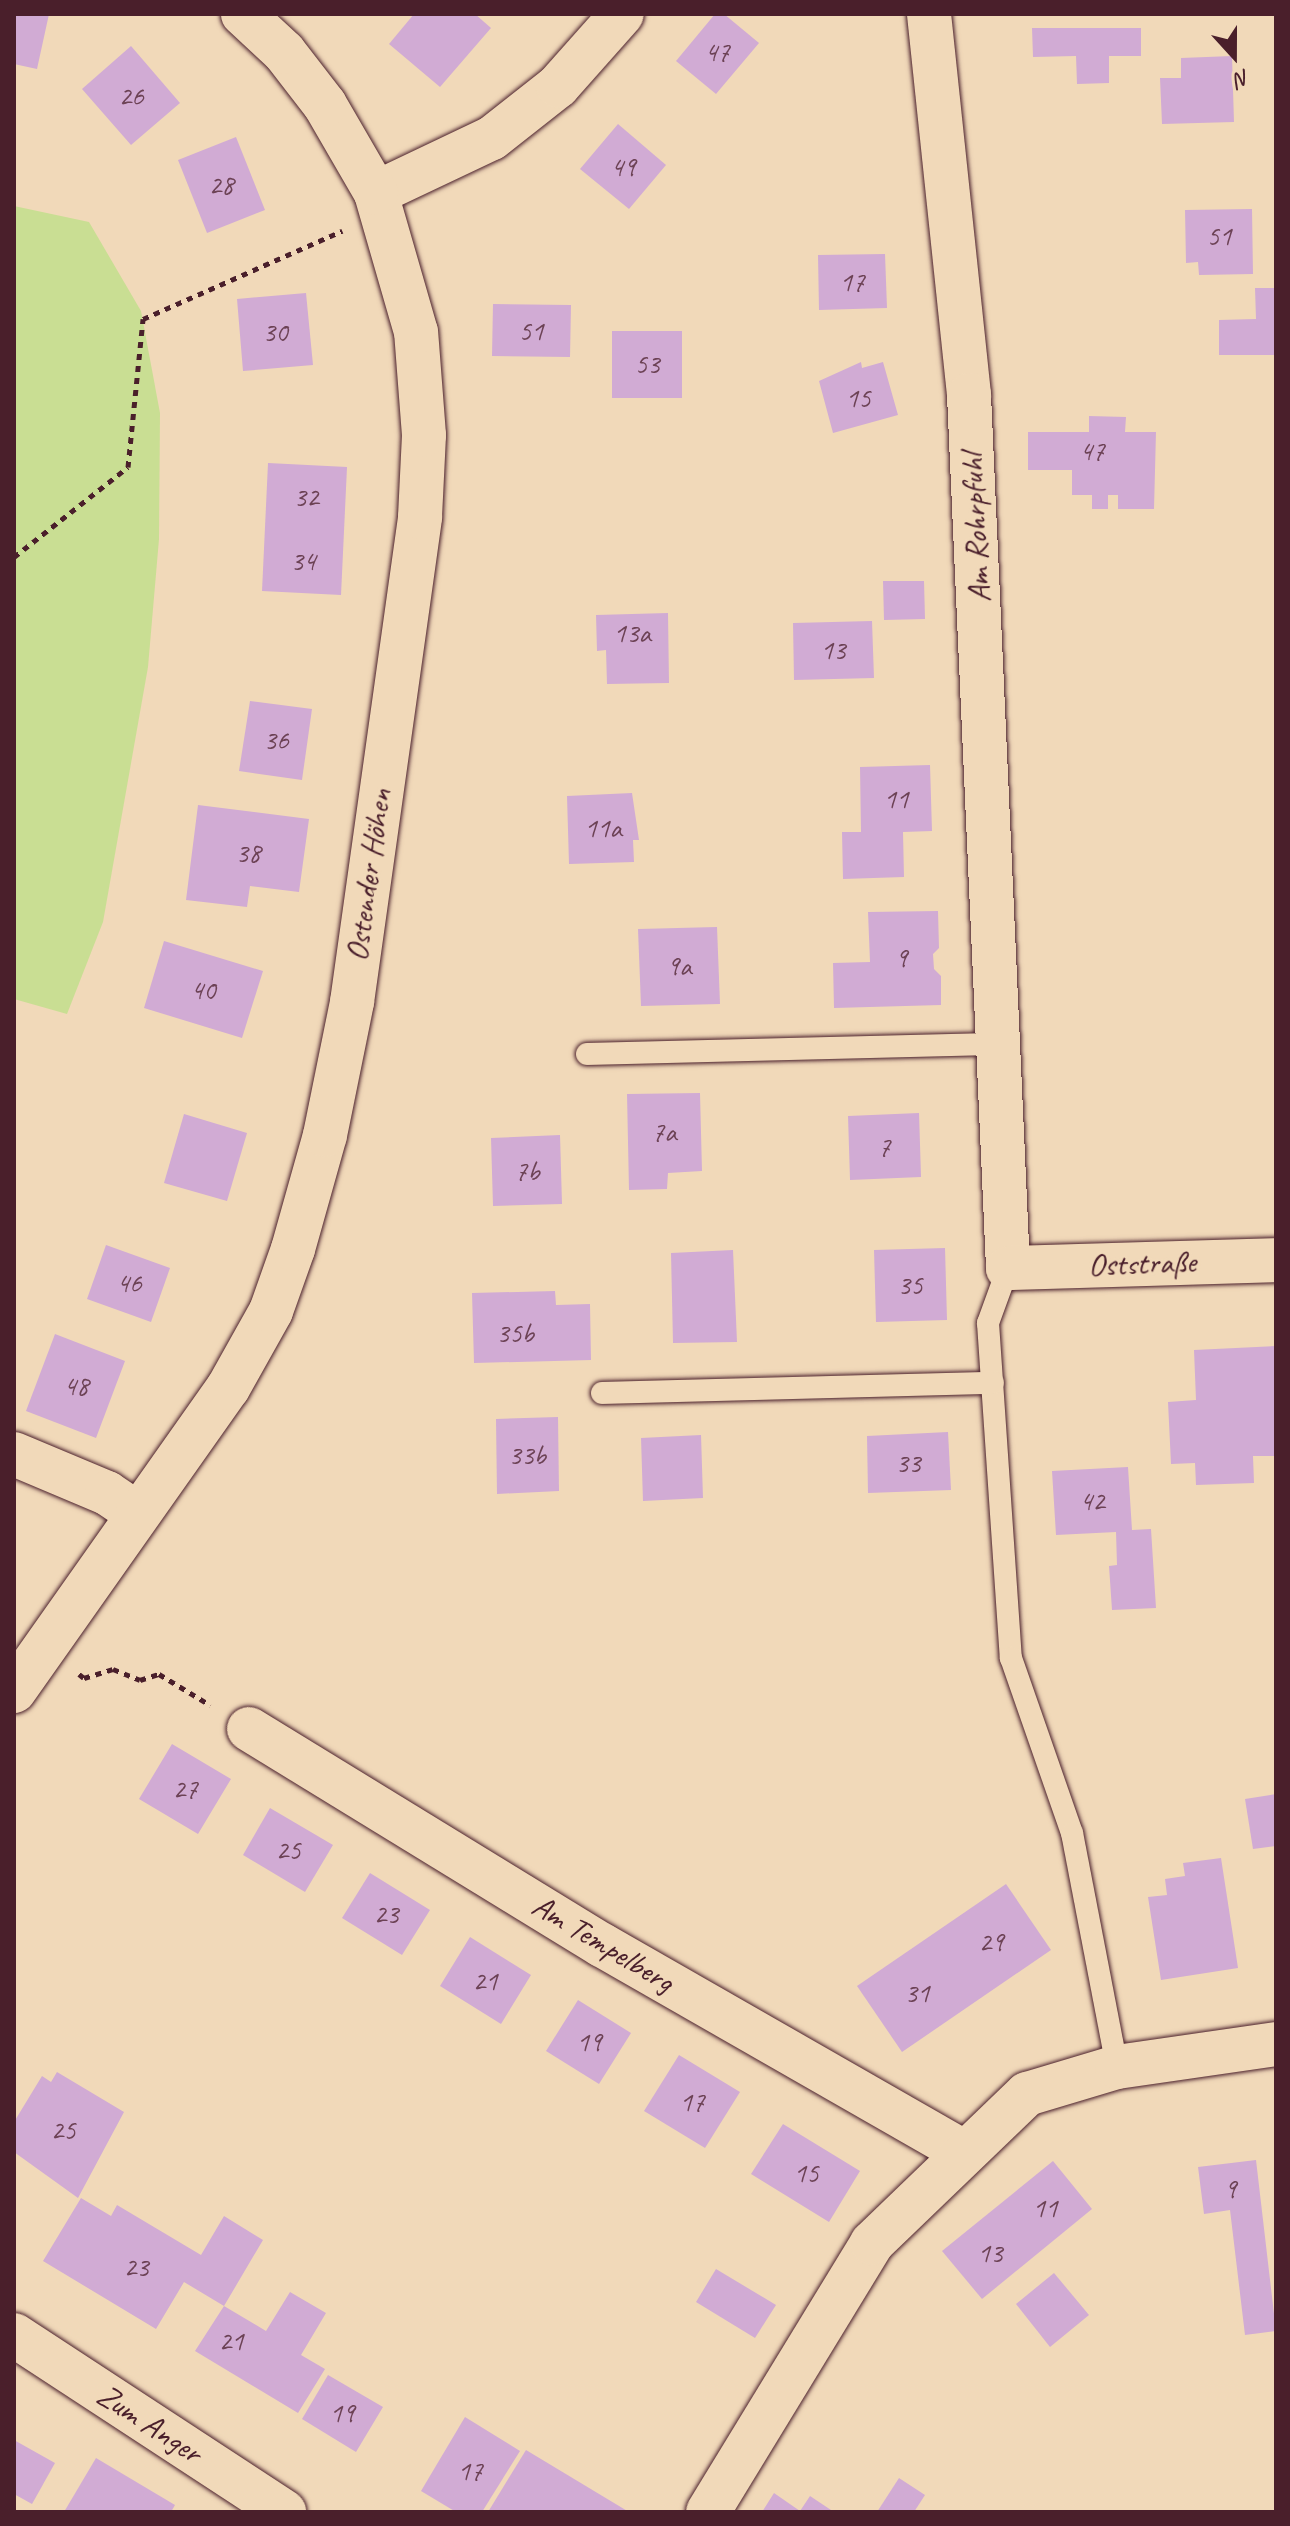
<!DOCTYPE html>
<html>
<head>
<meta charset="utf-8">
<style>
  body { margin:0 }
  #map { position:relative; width:1290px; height:2526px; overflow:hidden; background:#f1d9b9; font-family:Caveat,sans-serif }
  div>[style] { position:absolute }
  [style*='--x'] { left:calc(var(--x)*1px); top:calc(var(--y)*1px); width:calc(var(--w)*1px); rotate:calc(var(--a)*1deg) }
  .green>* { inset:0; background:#c9de93 }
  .building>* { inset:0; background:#d1abd4 }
  .path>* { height:5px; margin-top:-2.5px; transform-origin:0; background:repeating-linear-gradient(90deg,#4a1f2b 0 6px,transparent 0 12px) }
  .roads { filter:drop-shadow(0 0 2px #4a1f2b) drop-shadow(0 0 2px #4a1f2b) }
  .service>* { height:22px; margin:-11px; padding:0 11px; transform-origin:11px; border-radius:11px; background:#f1d9b9 }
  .minor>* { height:44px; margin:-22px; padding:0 22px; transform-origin:22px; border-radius:22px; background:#f1d9b9 }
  span { translate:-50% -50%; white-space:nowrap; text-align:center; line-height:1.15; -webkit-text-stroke:6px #f1d9b9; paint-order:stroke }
  .number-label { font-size:28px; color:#6c4255 }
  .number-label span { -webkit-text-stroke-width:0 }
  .street-label { font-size:32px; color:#4a1f2b }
  .frame { position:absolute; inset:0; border:16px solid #4a1f2b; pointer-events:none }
  .north { position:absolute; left:1194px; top:16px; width:80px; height:80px; -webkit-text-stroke:6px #f1d9b9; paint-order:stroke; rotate:159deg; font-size:22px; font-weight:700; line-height:32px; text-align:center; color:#4a1f2b }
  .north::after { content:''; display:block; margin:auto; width:28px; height:36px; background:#4a1f2b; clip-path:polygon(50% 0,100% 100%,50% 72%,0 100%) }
</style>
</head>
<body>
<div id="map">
  <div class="green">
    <div style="clip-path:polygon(14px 206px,89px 222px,141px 311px,160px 413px,159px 539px,148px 667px,103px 922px,67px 1014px,14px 999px)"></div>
  </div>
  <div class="building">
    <div style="clip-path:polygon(14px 14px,49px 14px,37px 69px,14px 64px)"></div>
    <div style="clip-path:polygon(414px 14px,475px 14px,491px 28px,440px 87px,389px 44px)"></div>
    <div style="clip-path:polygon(715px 14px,724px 14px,759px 43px,716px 94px,676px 61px)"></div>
    <div style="clip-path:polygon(1032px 28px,1141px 28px,1141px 56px,1109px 56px,1109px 83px,1077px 84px,1076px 56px,1033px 57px)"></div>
    <div style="clip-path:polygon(131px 46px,180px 103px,131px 145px,82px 89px)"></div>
    <div style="clip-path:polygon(1232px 56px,1234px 122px,1162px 124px,1160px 78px,1181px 78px,1181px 58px)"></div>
    <div style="clip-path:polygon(618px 124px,666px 165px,629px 209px,580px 169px)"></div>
    <div style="clip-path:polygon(236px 137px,265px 210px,207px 233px,178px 160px)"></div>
    <div style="clip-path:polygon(1252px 209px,1253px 274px,1199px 275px,1198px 262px,1186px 263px,1185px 210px)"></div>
    <div style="clip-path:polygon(885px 254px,887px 308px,819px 310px,818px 255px)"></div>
    <div style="clip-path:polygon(1255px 288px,1276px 288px,1276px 355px,1219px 355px,1219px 320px,1256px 319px)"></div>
    <div style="clip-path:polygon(306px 293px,313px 365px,243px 371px,237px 299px)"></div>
    <div style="clip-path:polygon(493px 304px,571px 305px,570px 357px,492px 356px)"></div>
    <div style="clip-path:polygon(612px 331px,682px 331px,682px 398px,612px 398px)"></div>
    <div style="clip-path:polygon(861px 362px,862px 368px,883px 362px,898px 415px,833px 433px,819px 381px)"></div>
    <div style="clip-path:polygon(1089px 416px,1126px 417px,1125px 432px,1156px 432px,1154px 509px,1118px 509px,1118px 495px,1108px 495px,1108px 509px,1092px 509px,1092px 495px,1072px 495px,1072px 470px,1028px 470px,1028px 432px,1089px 432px)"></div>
    <div style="clip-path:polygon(268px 463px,347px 467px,341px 595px,262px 591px)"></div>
    <div style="clip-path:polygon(883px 581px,924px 581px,925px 619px,884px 620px)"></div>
    <div style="clip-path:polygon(668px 613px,669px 683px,607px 684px,606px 650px,597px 651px,596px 615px)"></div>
    <div style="clip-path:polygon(872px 621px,874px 678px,794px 680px,793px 623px)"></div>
    <div style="clip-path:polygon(250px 701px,312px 709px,302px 780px,239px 771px)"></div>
    <div style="clip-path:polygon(930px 765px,932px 831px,903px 832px,904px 877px,843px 879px,842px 832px,861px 832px,860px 767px)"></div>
    <div style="clip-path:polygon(632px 793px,639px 840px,633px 840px,634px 862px,569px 864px,567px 796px)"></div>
    <div style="clip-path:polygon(198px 805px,309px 819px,299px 892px,250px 886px,247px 907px,186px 900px)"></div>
    <div style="clip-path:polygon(938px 911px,939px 948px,933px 954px,934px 969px,941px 976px,941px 1005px,834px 1008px,833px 963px,870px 962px,868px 912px)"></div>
    <div style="clip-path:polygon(717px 927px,720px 1004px,641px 1006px,638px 929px)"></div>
    <div style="clip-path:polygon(164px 941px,263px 971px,242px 1038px,144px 1008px)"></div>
    <div style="clip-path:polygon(700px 1093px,702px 1171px,668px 1173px,667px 1189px,629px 1190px,627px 1094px)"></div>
    <div style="clip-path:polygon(919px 1113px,921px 1177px,850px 1180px,848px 1116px)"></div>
    <div style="clip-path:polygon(184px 1114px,247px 1133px,227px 1201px,164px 1183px)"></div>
    <div style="clip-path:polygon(560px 1135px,562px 1204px,493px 1206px,491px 1138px)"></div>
    <div style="clip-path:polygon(106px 1245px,170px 1268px,151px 1322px,87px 1299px)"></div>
    <div style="clip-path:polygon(945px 1248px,947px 1320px,876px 1322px,874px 1250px)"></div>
    <div style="clip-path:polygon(733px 1250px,737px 1342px,673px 1343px,671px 1253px)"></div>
    <div style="clip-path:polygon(555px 1291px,556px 1305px,590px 1304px,591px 1360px,474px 1363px,472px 1293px)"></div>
    <div style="clip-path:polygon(55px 1334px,125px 1361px,96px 1438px,26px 1411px)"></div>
    <div style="clip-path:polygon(1276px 1346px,1276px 1456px,1253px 1456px,1254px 1483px,1196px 1485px,1195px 1463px,1171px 1464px,1168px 1402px,1196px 1400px,1194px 1350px)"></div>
    <div style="clip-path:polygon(558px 1417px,559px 1491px,497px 1494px,496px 1419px)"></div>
    <div style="clip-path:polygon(948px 1432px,951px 1490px,868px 1493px,867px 1436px)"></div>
    <div style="clip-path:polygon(701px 1435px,703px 1498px,643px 1501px,641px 1438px)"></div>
    <div style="clip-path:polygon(1128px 1467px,1132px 1530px,1151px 1529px,1156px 1608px,1112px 1610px,1109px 1566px,1117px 1565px,1116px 1532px,1056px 1535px,1052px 1471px)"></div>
    <div style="clip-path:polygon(172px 1744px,231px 1779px,198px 1834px,139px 1799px)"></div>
    <div style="clip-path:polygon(1276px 1794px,1276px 1846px,1253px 1849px,1245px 1799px)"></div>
    <div style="clip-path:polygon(270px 1808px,333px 1845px,305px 1892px,243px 1855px)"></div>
    <div style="clip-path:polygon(1221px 1858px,1238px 1968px,1161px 1980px,1148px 1897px,1167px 1895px,1165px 1879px,1185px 1876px,1183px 1863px)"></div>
    <div style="clip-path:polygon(370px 1873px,430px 1910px,402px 1955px,342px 1918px)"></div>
    <div style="clip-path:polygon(1006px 1884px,1051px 1950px,902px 2052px,857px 1986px)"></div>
    <div style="clip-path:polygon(470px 1937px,531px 1975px,501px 2024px,440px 1986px)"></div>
    <div style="clip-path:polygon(578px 2000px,631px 2033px,599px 2084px,546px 2051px)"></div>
    <div style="clip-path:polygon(679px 2055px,740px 2092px,705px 2148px,644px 2111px)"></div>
    <div style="clip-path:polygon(57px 2072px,124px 2112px,78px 2198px,14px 2152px,14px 2122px,42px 2076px,51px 2082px)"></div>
    <div style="clip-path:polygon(783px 2124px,860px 2171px,829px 2222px,751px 2174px)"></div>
    <div style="clip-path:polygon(1256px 2160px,1276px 2331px,1245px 2335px,1230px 2210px,1204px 2214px,1198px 2167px)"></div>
    <div style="clip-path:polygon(1053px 2161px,1092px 2209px,982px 2299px,942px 2251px)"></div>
    <div style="clip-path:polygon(81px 2198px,111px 2216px,117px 2205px,201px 2255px,224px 2216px,263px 2240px,224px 2306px,184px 2282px,156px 2329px,43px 2261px)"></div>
    <div style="clip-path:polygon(716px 2269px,776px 2305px,755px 2338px,696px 2302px)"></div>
    <div style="clip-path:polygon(1054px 2273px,1089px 2315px,1050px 2347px,1016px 2304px)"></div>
    <div style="clip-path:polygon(290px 2292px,326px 2313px,301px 2355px,325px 2369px,298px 2413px,195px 2351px,224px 2306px,266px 2331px)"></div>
    <div style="clip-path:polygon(328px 2375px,383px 2407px,356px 2452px,302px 2419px)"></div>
    <div style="clip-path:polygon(465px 2417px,520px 2451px,482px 2512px,456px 2512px,421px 2491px)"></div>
    <div style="clip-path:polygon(14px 2440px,55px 2463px,32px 2504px,14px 2494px)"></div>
    <div style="clip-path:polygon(526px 2450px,629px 2512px,488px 2512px)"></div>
    <div style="clip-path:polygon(96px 2458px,175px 2505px,171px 2512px,64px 2512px)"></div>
    <div style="clip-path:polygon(899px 2478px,925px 2495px,914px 2512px,877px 2512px)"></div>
    <div style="clip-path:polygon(774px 2493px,800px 2511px,810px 2496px,834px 2512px,762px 2512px)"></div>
  </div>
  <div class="path">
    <div style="--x:14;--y:557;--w:145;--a:-38.3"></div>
    <div style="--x:128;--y:467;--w:149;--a:-84.2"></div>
    <div style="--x:143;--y:319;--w:218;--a:-23.9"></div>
    <div style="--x:79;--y:1674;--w:6;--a:39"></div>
    <div style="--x:84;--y:1678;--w:30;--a:-17"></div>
    <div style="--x:113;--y:1669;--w:29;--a:22"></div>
    <div style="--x:140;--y:1680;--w:20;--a:-18"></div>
    <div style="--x:159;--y:1674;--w:60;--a:31.3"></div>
  </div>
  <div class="roads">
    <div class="service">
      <div style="--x:587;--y:1054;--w:414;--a:-1.4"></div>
      <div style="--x:1008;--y:1268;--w:59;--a:110"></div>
      <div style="--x:988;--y:1323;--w:336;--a:86.1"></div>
      <div style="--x:1011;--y:1658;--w:185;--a:70.8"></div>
      <div style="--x:1072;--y:1833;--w:238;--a:79.1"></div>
      <div style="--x:602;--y:1393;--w:391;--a:-1.5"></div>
    </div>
    <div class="minor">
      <div style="--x:929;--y:14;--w:383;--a:84"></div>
      <div style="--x:969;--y:395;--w:874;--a:87.44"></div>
      <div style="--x:1008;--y:1268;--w:268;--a:-1.7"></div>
      <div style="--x:376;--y:193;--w:128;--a:-25.4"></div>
      <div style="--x:492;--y:138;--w:84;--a:-38.2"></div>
      <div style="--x:558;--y:86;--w:96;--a:-48.4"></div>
      <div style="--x:14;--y:1454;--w:101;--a:22.8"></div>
      <div style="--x:107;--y:1493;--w:37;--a:34"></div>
      <div style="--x:14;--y:1691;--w:371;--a:-54.8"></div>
      <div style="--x:228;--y:1388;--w:88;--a:-60.8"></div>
      <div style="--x:271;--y:1311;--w:66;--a:-70.5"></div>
      <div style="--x:293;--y:1249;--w:118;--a:-74.3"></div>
      <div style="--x:325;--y:1135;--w:136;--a:-78.5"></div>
      <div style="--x:352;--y:1002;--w:490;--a:-82"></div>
      <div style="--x:420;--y:517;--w:82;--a:-87.2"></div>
      <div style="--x:424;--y:435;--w:103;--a:-94.4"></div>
      <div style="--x:416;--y:332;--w:145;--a:-106.1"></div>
      <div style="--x:376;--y:193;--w:102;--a:-120.1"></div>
      <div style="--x:325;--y:105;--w:67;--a:-127.7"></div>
      <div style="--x:284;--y:52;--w:56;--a:-137.2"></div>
      <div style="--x:249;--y:1729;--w:414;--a:31.5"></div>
      <div style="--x:602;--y:1945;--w:416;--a:29.8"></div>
      <div style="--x:14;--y:2335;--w:323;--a:33.2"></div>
      <div style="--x:708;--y:2512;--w:315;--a:-58.6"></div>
      <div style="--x:872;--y:2243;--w:215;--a:-43.9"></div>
      <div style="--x:1027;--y:2094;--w:94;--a:-16.7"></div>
      <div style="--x:1117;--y:2067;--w:161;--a:-8.2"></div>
    </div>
  </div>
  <div class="number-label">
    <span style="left:717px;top:52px">47</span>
    <span style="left:131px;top:96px">26</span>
    <span style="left:623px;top:167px">49</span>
    <span style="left:221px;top:185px">28</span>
    <span style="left:1219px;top:236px">51</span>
    <span style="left:852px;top:282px">17</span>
    <span style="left:531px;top:331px">51</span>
    <span style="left:275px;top:332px">30</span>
    <span style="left:647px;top:364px">53</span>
    <span style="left:858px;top:398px">15</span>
    <span style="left:1092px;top:451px">47</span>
    <span style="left:306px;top:497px">32</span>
    <span style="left:303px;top:561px">34</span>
    <span style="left:632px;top:633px">13a</span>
    <span style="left:833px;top:650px">13</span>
    <span style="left:276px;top:740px">36</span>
    <span style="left:896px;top:799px">11</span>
    <span style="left:603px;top:828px">11a</span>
    <span style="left:248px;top:853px">38</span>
    <span style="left:901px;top:958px">9</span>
    <span style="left:679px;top:966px">9a</span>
    <span style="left:203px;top:990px">40</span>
    <span style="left:664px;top:1132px">7a</span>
    <span style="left:884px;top:1147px">7</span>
    <span style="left:527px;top:1171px">7b</span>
    <span style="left:129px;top:1283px">46</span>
    <span style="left:910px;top:1285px">35</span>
    <span style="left:515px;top:1333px">35b</span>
    <span style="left:76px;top:1386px">48</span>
    <span style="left:527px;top:1455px">33b</span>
    <span style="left:908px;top:1463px">33</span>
    <span style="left:1092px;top:1501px">42</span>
    <span style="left:185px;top:1789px">27</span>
    <span style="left:288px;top:1850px">25</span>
    <span style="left:386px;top:1914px">23</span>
    <span style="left:991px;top:1942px">29</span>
    <span style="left:485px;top:1981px">21</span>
    <span style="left:917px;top:1993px">31</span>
    <span style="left:589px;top:2042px">19</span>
    <span style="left:692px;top:2102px">17</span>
    <span style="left:63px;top:2130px">25</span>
    <span style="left:806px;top:2173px">15</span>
    <span style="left:1230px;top:2189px">9</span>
    <span style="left:1045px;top:2208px">11</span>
    <span style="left:990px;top:2253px">13</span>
    <span style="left:136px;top:2267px">23</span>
    <span style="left:231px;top:2341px">21</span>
    <span style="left:342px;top:2413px">19</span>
    <span style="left:470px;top:2471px">17</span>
  </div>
  <div class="street-label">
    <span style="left:976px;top:528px;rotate:-93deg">Am Rohrpfuhl</span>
    <span style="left:369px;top:875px;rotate:-82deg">Ostender Höhen</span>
    <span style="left:1142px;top:1264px;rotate:-2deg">Oststraße</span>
    <span style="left:603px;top:1944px;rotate:31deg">Am Tempelberg</span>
    <span style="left:149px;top:2424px;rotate:33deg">Zum Anger</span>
  </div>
  <div class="frame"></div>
  <div class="north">N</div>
</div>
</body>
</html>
